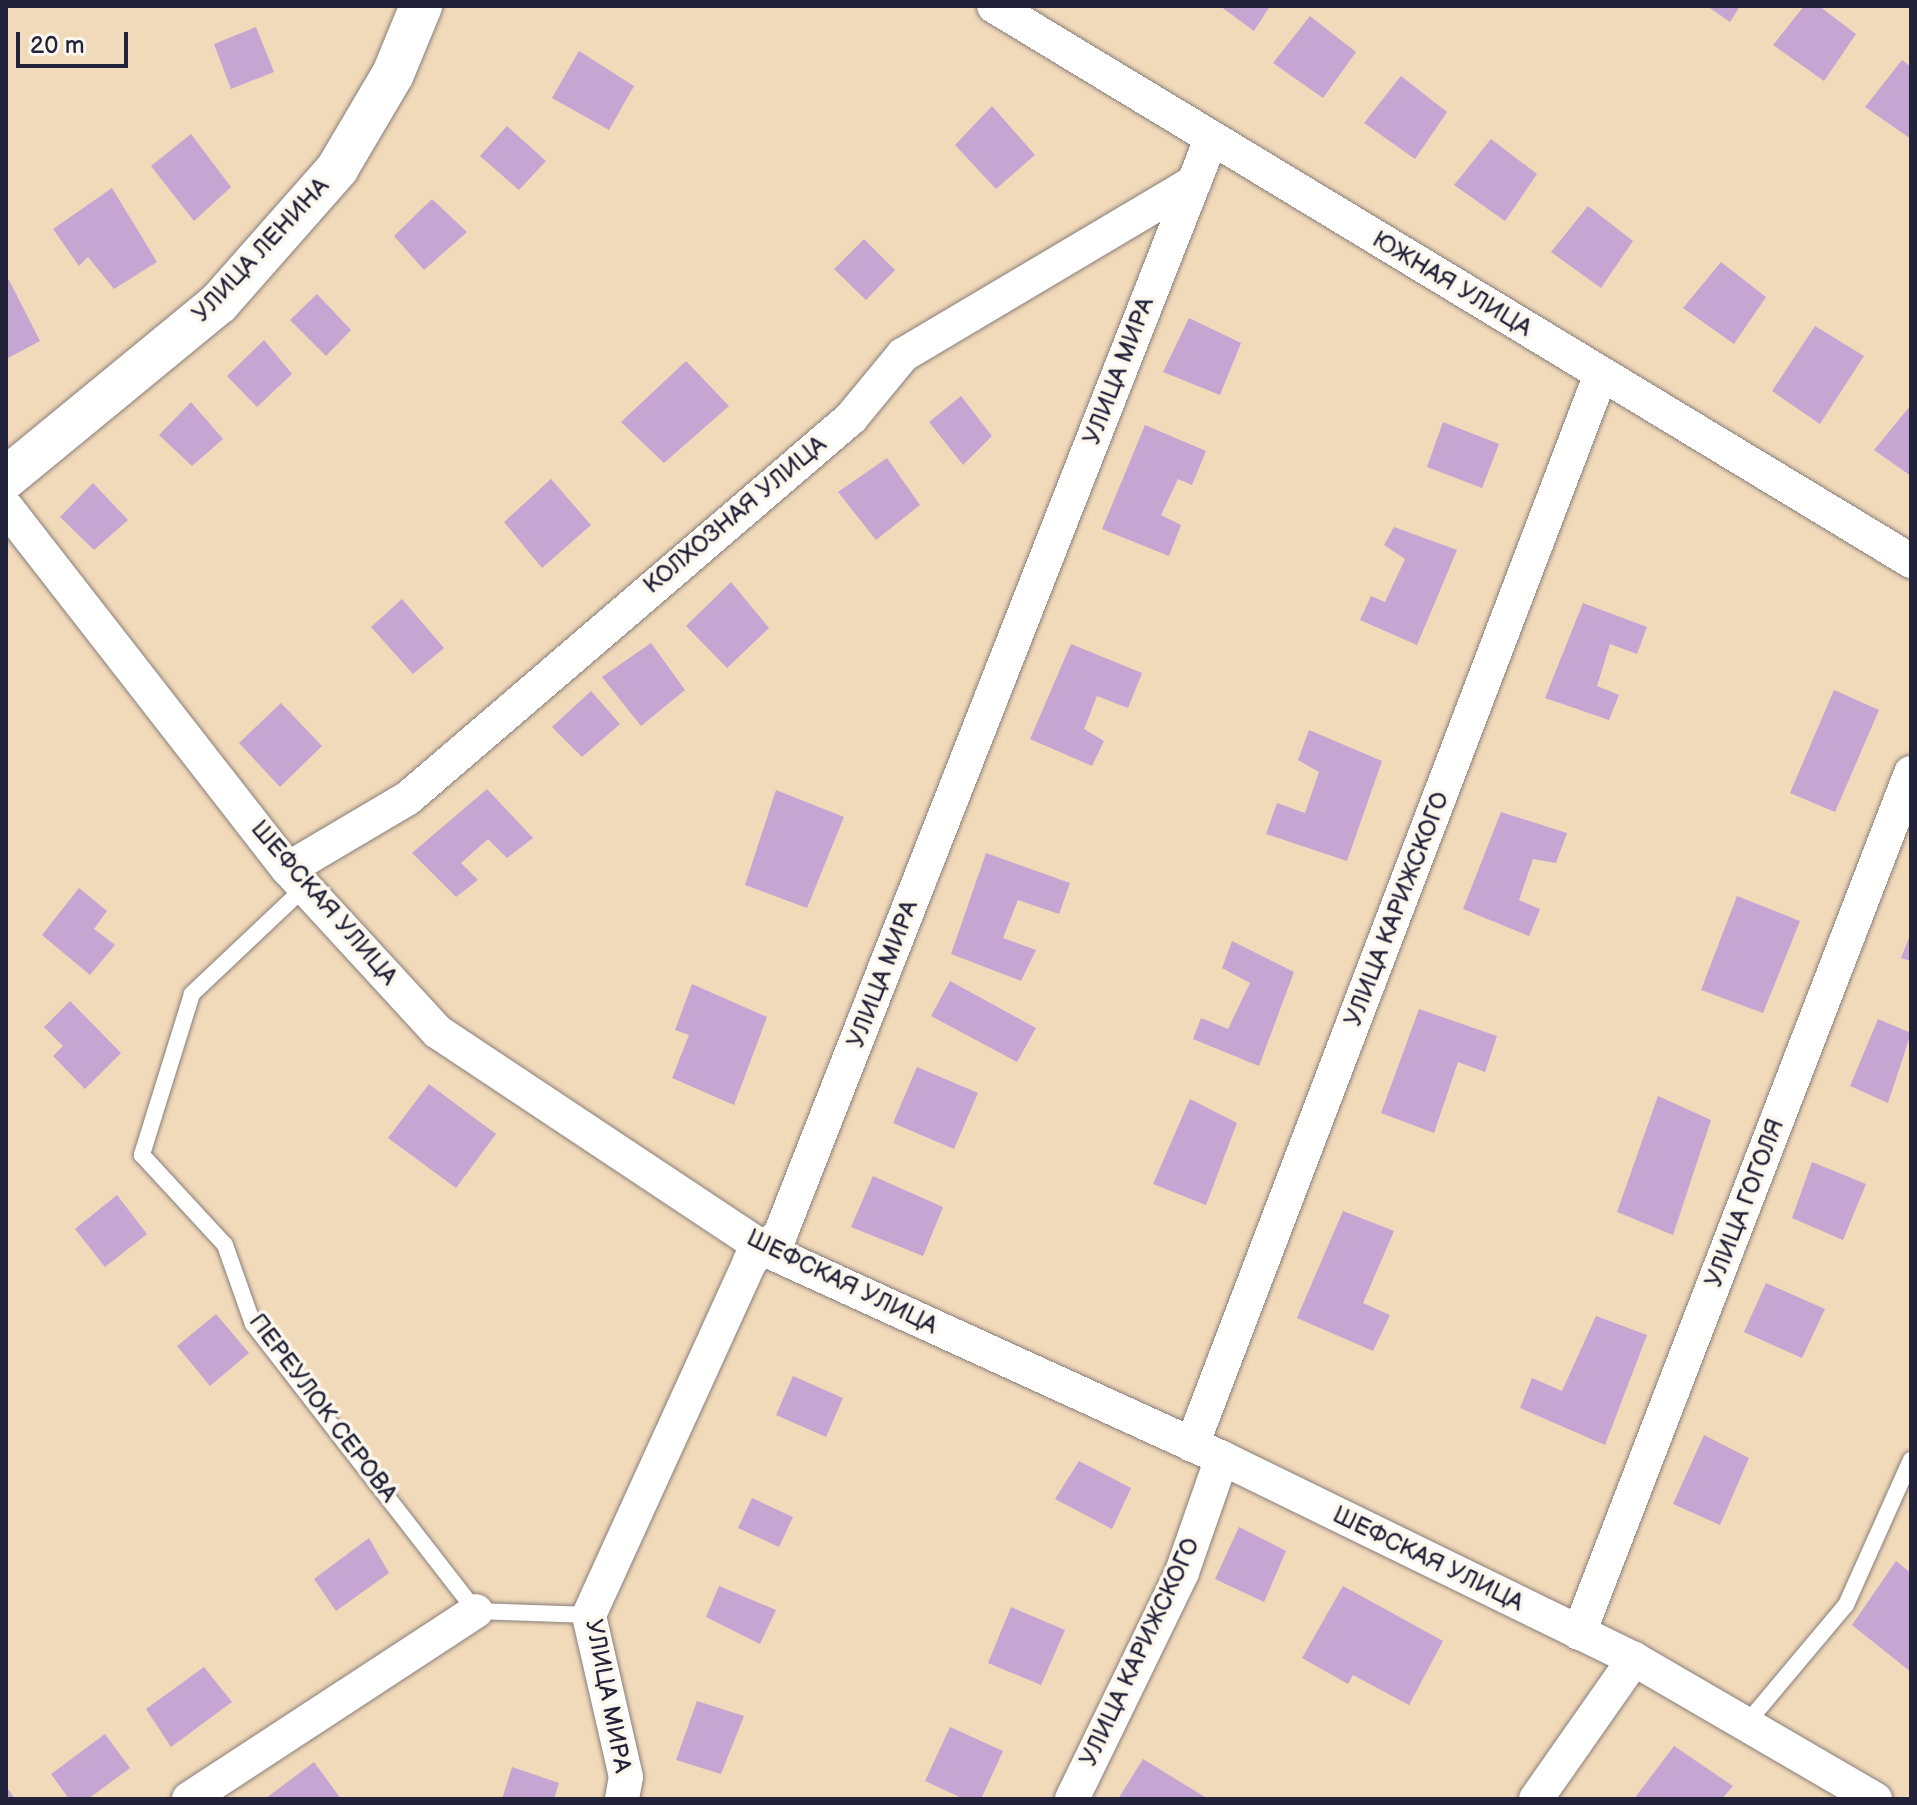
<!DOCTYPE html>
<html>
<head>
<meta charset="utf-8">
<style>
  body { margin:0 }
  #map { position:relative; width:1917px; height:1805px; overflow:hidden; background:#f1daba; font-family:"Balsamiq Sans",sans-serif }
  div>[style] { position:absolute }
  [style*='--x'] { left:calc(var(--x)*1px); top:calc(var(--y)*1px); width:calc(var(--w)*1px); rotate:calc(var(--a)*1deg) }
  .building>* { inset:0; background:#c5a5d2 }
  .roads { filter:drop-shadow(0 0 2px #8a7e7a) drop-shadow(0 0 2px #8a7e7a) }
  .service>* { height:16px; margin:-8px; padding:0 8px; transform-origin:8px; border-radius:8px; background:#fff }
  .minor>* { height:34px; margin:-17px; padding:0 17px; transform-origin:17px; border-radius:17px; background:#fff }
  .tertiary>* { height:42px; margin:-21px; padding:0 21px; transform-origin:21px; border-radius:21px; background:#fff }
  span { translate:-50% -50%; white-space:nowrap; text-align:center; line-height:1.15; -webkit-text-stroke:7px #fbf7ec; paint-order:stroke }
  .street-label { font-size:24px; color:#22223b }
  .frame { position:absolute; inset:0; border:8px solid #22223b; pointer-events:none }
  .scale { position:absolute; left:16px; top:32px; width:112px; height:36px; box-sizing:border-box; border:4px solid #22223b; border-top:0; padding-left:10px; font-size:24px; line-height:28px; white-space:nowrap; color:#22223b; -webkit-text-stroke:6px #fbf7ec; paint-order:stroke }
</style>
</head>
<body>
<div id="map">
  <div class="building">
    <div style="clip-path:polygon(1220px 6px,1270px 6px,1254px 31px)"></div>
    <div style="clip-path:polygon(1707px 6px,1740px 6px,1730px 22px)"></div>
    <div style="clip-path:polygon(1804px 6px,1819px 6px,1856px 34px,1824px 81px,1773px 45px)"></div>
    <div style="clip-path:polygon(1310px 16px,1356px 52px,1323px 98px,1273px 63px)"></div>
    <div style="clip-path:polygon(256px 27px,274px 72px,231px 89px,214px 44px)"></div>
    <div style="clip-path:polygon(579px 51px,634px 86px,609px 130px,552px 98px)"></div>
    <div style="clip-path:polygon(1902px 60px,1911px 67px,1911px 139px,1865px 107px)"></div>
    <div style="clip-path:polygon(1401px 76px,1447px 112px,1415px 159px,1364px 123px)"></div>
    <div style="clip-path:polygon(992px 106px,1035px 155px,996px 189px,955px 145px)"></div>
    <div style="clip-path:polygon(507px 126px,546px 161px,519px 190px,480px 156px)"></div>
    <div style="clip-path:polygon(191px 134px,231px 187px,194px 221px,151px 166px)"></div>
    <div style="clip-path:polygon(1491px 139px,1537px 174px,1505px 221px,1454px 185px)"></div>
    <div style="clip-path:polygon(112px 188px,157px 262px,114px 289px,88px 257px,79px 266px,53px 229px)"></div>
    <div style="clip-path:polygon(432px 199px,467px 232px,424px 270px,394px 236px)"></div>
    <div style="clip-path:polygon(1588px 206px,1633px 241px,1601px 288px,1551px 252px)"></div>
    <div style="clip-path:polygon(864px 239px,895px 270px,866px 300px,834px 269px)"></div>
    <div style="clip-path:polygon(1721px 262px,1766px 297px,1734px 344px,1683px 308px)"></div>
    <div style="clip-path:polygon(9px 280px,40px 341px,6px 359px,6px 281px)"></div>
    <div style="clip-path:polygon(317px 294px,351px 330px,326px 356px,290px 320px)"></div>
    <div style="clip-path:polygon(1189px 318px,1241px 343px,1220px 395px,1163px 372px)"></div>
    <div style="clip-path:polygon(1815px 326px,1864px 356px,1820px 424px,1772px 391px)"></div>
    <div style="clip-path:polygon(264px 340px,292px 374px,257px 407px,227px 376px)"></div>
    <div style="clip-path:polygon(686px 361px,729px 406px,664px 463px,621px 422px)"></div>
    <div style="clip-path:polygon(961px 396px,992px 436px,963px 465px,929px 422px)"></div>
    <div style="clip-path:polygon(191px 402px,223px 439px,192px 466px,159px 435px)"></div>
    <div style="clip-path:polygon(1911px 405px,1911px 476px,1874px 450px)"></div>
    <div style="clip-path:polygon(1443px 422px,1499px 444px,1482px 488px,1427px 467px)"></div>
    <div style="clip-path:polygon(1145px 425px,1206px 451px,1192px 485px,1178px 479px,1161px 515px,1181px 525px,1169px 556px,1102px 529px)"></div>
    <div style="clip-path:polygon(887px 458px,920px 505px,876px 540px,838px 492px)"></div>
    <div style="clip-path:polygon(551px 479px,591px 525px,542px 568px,504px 522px)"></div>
    <div style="clip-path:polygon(93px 483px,128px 520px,94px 550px,60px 517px)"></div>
    <div style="clip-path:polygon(1394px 527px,1457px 550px,1417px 645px,1360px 620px,1371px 596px,1385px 602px,1405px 559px,1384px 545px)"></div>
    <div style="clip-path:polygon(731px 582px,769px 628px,727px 668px,686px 626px)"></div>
    <div style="clip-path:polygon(402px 599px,444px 648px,413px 674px,371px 627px)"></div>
    <div style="clip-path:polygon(1583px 603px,1647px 627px,1637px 654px,1610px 644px,1597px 686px,1619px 695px,1609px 720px,1545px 698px)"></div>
    <div style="clip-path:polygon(651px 643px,685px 690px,641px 726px,602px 677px)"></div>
    <div style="clip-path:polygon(1071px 644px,1142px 673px,1128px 708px,1097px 696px,1084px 729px,1104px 741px,1092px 766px,1030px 739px)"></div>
    <div style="clip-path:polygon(1834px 690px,1879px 710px,1835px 812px,1790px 793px)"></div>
    <div style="clip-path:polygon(591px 691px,620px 724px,582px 757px,552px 727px)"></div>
    <div style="clip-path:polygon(281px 703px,322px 746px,280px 787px,239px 743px)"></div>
    <div style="clip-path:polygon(1309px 730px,1382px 761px,1347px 861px,1266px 834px,1277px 803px,1305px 813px,1319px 772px,1298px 760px)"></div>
    <div style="clip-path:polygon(487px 789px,533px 838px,507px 858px,488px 839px,461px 863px,478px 880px,456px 897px,412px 853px)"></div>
    <div style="clip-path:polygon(776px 790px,844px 817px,807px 908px,745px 885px)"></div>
    <div style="clip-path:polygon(1501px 812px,1567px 833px,1556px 863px,1533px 859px,1519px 900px,1540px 909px,1529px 936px,1463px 909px)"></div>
    <div style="clip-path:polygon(986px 853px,1070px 883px,1059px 914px,1018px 900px,1003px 938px,1036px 950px,1021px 981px,951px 954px)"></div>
    <div style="clip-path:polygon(79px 888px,107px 911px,94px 929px,115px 945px,90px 975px,42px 935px)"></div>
    <div style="clip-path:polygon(1737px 896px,1800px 921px,1763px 1013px,1701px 990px)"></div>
    <div style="clip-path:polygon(1911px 933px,1911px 961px,1901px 958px)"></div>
    <div style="clip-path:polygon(1232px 941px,1294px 972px,1259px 1066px,1193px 1039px,1201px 1018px,1228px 1029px,1250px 983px,1222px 968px)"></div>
    <div style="clip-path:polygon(950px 981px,1036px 1028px,1017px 1062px,931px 1016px)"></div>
    <div style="clip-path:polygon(692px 984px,767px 1017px,734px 1105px,672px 1078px,689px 1035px,675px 1030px)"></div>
    <div style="clip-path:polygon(70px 1001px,121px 1053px,85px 1089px,53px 1056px,63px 1046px,44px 1027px)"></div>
    <div style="clip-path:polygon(1419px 1009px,1497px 1036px,1485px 1072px,1458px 1062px,1434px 1133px,1381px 1113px)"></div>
    <div style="clip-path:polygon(1878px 1019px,1911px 1033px,1888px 1103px,1850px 1086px)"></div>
    <div style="clip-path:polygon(917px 1067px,978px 1093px,954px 1149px,893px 1123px)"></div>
    <div style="clip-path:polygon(429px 1084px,496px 1134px,456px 1188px,388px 1138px)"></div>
    <div style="clip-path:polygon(1658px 1096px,1711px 1120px,1673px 1235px,1617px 1212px)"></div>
    <div style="clip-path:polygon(1190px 1099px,1237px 1123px,1206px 1205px,1153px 1184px)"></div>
    <div style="clip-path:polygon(1812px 1162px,1866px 1184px,1843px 1240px,1792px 1218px)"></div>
    <div style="clip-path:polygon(873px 1176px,943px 1207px,923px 1256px,851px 1227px)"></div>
    <div style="clip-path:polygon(117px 1195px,147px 1234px,105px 1267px,75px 1229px)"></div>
    <div style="clip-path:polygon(1343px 1211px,1394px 1231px,1363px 1303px,1390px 1315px,1373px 1351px,1297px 1318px)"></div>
    <div style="clip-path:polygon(1766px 1283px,1825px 1309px,1802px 1358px,1744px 1332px)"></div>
    <div style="clip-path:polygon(216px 1314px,249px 1353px,210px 1386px,177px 1346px)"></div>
    <div style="clip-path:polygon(1596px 1316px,1647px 1335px,1605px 1445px,1520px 1408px,1532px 1378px,1562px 1391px)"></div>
    <div style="clip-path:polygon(793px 1376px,843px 1398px,826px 1437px,776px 1415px)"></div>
    <div style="clip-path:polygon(1704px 1435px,1749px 1458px,1720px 1525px,1673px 1504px)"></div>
    <div style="clip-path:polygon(1079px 1461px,1131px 1488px,1112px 1529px,1055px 1499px)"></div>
    <div style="clip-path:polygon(752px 1498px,793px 1517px,779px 1547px,738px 1528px)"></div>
    <div style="clip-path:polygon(1239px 1527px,1286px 1551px,1264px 1602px,1215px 1579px)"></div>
    <div style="clip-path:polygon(369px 1538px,389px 1573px,336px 1611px,314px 1579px)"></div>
    <div style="clip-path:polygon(1896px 1561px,1911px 1573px,1911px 1672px,1852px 1625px)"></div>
    <div style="clip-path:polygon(719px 1586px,776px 1610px,760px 1644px,706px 1617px)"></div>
    <div style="clip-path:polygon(1343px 1586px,1443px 1641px,1409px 1705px,1353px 1675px,1348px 1684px,1302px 1658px)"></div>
    <div style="clip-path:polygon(1011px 1607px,1065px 1630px,1041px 1685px,988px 1663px)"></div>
    <div style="clip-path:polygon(204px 1667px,232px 1702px,171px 1747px,146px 1709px)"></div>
    <div style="clip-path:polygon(697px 1701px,744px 1716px,721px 1774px,676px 1760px)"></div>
    <div style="clip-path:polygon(950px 1727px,1003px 1751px,981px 1799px,964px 1799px,925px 1781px)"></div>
    <div style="clip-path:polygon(105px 1734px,130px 1768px,88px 1799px,69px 1799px,51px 1774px)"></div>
    <div style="clip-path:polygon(1674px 1746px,1733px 1786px,1722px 1799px,1634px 1799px)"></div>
    <div style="clip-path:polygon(1143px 1759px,1205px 1797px,1203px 1799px,1118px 1799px)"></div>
    <div style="clip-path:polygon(314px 1762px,341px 1799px,265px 1799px)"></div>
    <div style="clip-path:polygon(512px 1767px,559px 1783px,554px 1799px,502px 1799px)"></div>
    <div style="clip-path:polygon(6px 1786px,15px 1799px,6px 1799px)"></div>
  </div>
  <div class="roads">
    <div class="service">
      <div style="--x:305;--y:887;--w:156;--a:136.6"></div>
      <div style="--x:192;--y:994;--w:169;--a:107.3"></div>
      <div style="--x:142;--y:1155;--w:122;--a:47.3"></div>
      <div style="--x:225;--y:1245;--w:84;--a:70.5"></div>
      <div style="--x:253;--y:1324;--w:363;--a:52.2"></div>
      <div style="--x:476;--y:1611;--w:113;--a:2"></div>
      <div style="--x:1746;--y:1724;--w:155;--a:-50"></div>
      <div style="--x:1846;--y:1605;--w:159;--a:-65.9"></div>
    </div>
    <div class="minor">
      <div style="--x:994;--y:6;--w:1072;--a:31.18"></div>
      <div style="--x:6;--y:507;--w:459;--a:52.1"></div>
      <div style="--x:288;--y:869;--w:222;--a:47.4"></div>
      <div style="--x:438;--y:1032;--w:392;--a:33.6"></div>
      <div style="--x:764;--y:1249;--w:503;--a:24.53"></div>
      <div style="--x:1222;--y:1458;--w:458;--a:26"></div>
      <div style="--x:1634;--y:1659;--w:279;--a:30.2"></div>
      <div style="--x:288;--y:869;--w:139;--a:-30.6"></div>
      <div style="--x:408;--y:798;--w:584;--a:-40.62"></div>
      <div style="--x:851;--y:418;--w:82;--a:-50.5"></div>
      <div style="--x:903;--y:355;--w:339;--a:-30.7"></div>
      <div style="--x:1192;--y:1445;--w:1146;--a:-69.1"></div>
      <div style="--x:1579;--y:1633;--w:922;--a:-68.89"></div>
      <div style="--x:189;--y:1799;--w:343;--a:-33.2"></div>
      <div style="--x:622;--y:1799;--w:22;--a:-80"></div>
      <div style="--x:626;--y:1777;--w:166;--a:-102.9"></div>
      <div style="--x:589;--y:1615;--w:389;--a:-65.5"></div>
      <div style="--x:750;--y:1261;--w:40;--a:-41"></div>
      <div style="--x:780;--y:1235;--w:1178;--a:-68.53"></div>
      <div style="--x:1072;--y:1799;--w:252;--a:-64.1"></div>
      <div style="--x:1182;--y:1572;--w:121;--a:-70.7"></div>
      <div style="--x:1536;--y:1799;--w:171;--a:-55"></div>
    </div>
    <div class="tertiary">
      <div style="--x:6;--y:478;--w:276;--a:-39.4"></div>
      <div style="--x:219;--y:303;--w:179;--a:-48.6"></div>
      <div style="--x:337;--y:169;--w:110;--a:-59.5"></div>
      <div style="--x:393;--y:74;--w:74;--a:-67.6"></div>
    </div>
  </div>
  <div class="street-label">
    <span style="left:261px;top:250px;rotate:-47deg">УЛИЦА ЛЕНИНА</span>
    <span style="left:1452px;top:284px;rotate:31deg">ЮЖНАЯ УЛИЦА</span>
    <span style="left:1119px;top:371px;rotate:-69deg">УЛИЦА МИРА</span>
    <span style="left:735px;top:515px;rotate:-40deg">КОЛХОЗНАЯ УЛИЦА</span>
    <span style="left:324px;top:903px;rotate:49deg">ШЕФСКАЯ УЛИЦА</span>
    <span style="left:1397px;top:909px;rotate:-69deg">УЛИЦА КАРИЖСКОГО</span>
    <span style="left:883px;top:974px;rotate:-69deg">УЛИЦА МИРА</span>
    <span style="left:1745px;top:1203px;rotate:-69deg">УЛИЦА ГОГОЛЯ</span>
    <span style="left:842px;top:1282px;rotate:26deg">ШЕФСКАЯ УЛИЦА</span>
    <span style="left:323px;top:1408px;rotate:53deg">ПЕРЕУЛОК СЕРОВА</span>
    <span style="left:1428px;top:1559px;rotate:26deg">ШЕФСКАЯ УЛИЦА</span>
    <span style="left:1140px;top:1652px;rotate:-65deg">УЛИЦА КАРИЖСКОГО</span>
    <span style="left:608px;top:1696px;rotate:79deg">УЛИЦА МИРА</span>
  </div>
  <div class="frame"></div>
  <div class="scale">20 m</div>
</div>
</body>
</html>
